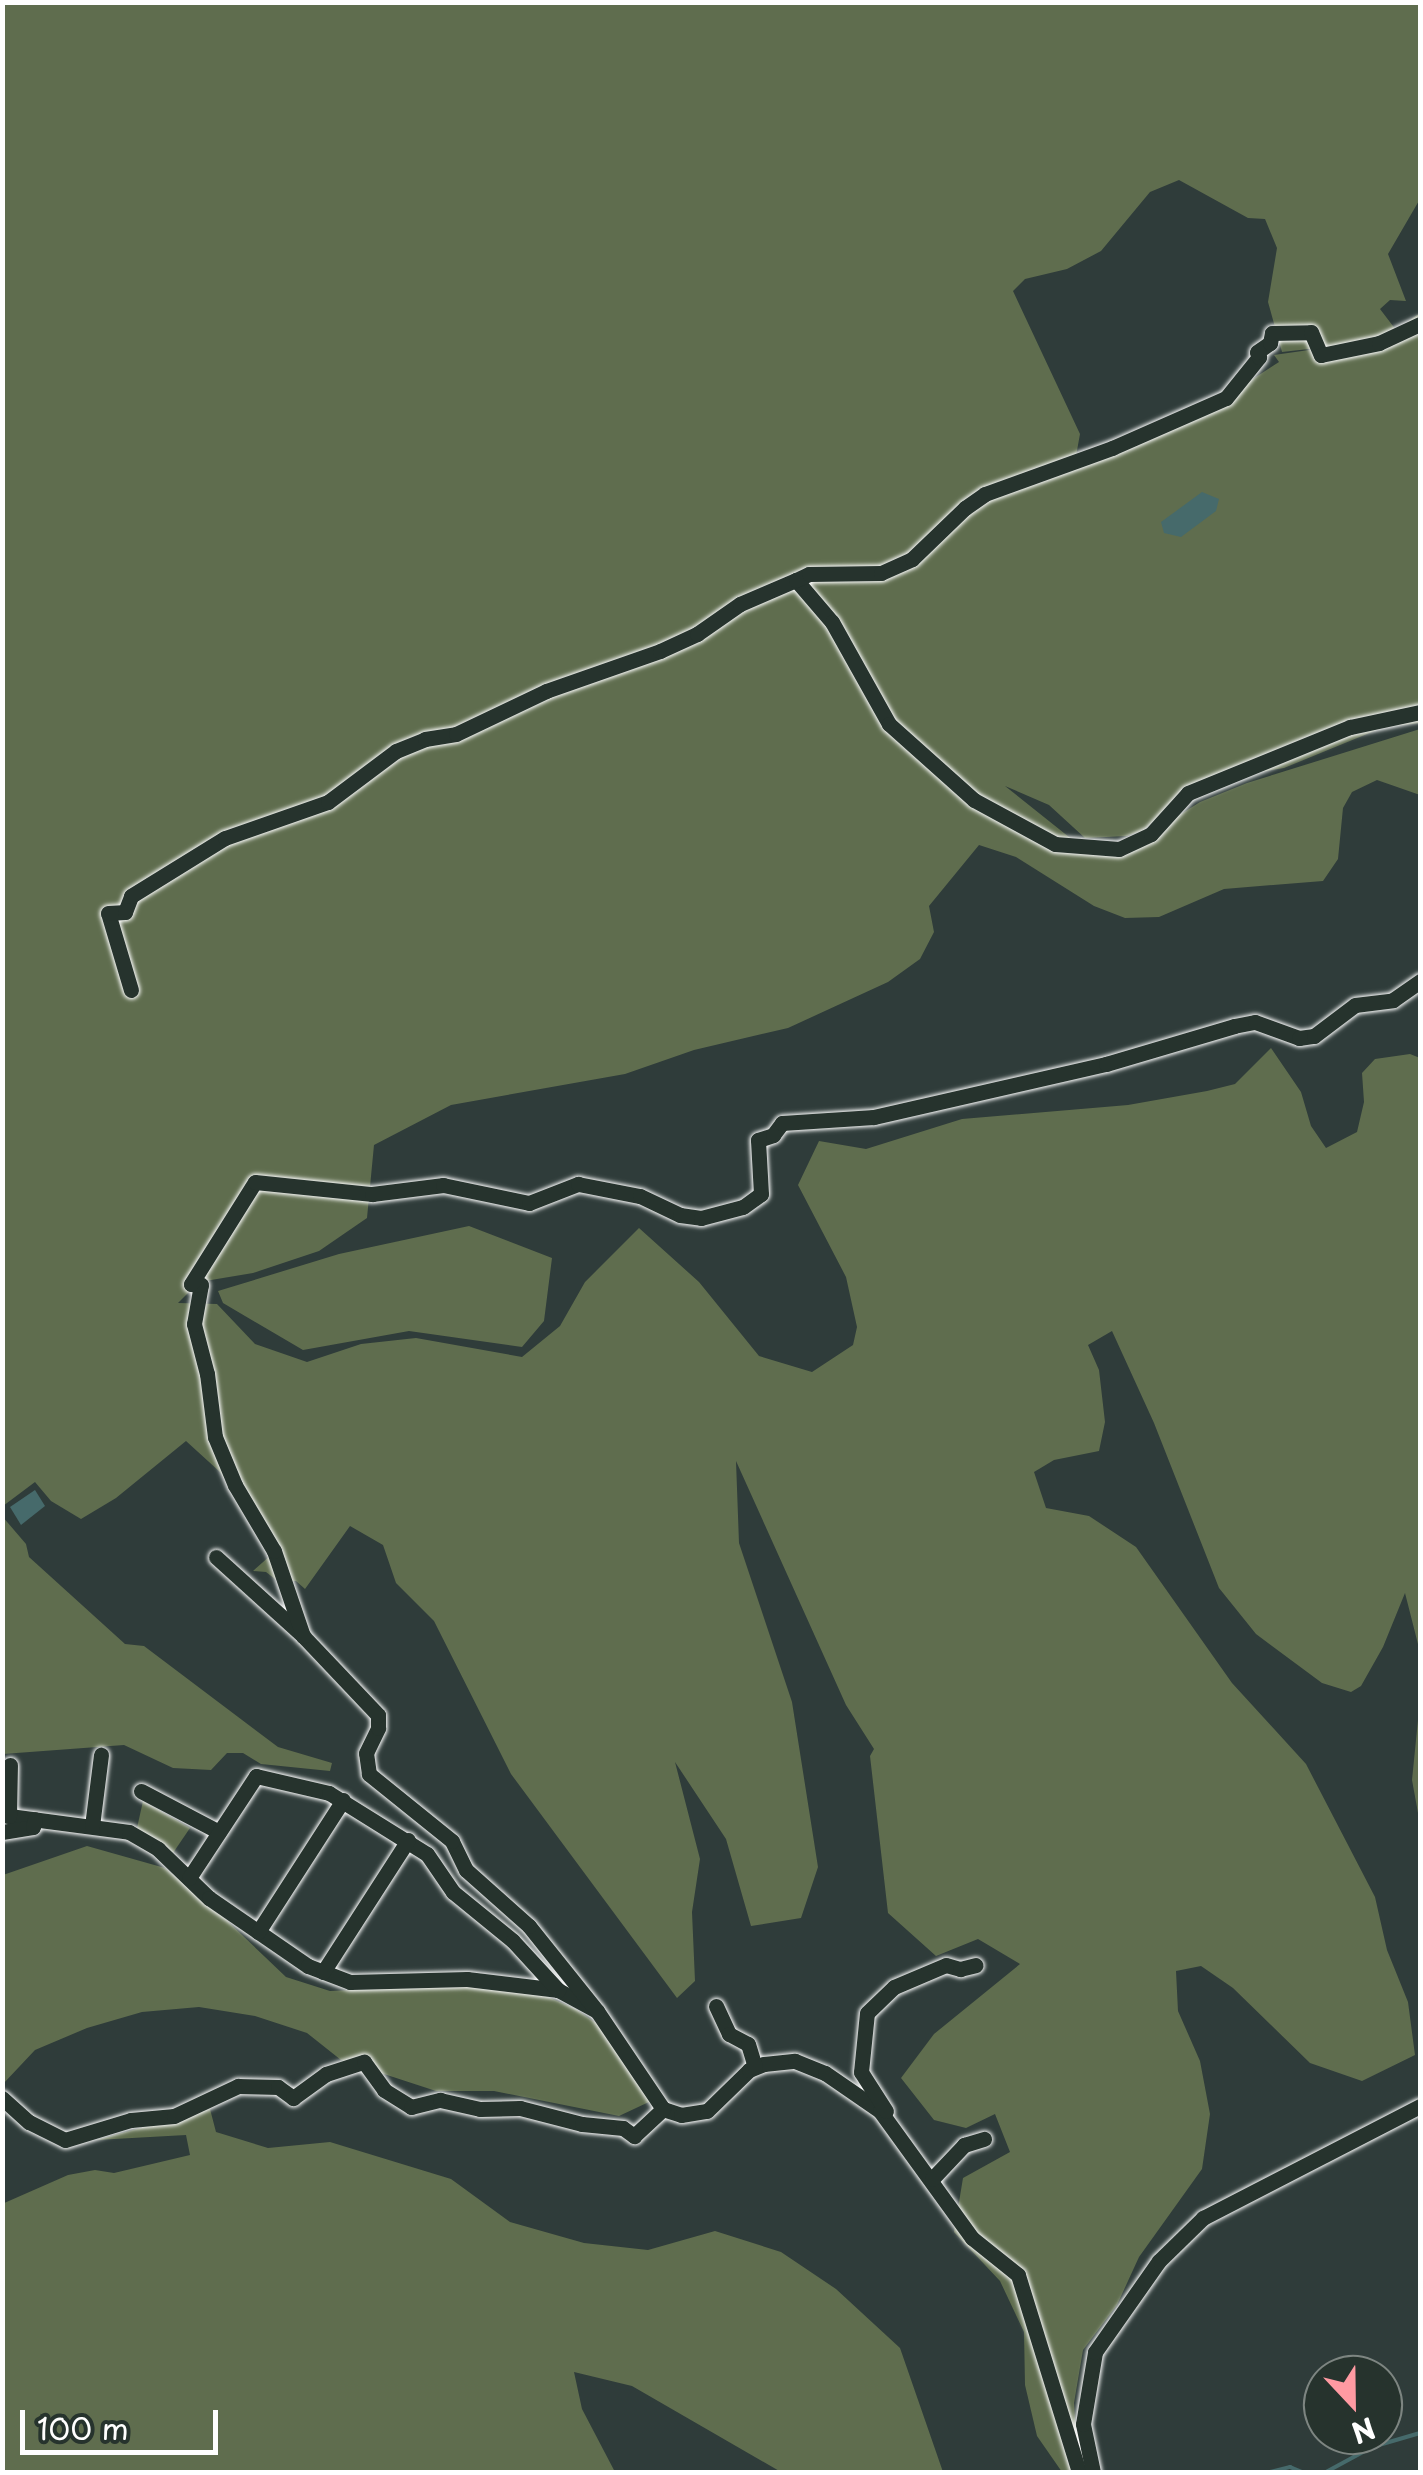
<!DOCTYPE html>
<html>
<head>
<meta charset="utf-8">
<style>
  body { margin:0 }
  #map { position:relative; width:1423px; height:2475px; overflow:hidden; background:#2f3c3a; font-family:"Playpen Sans",sans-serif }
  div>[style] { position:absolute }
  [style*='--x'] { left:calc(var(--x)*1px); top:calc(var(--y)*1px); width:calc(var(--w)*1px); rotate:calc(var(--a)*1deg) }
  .green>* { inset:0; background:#5f6d4e }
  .water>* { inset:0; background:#466a6b }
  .stream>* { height:4px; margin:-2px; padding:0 2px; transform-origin:2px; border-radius:2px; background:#466a6b }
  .roads { filter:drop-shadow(0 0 2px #fff) drop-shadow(0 0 2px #fff) }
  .minor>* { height:15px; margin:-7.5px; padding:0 7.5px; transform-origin:7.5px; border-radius:7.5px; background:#26332d }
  span { translate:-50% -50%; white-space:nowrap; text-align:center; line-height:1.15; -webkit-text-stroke:10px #26332d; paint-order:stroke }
  .frame { position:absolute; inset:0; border:5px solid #fff; pointer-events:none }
  .north { position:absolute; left:1303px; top:2355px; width:100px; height:100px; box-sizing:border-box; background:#26332d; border:2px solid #7d8581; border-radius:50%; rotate:158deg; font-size:28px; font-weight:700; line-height:40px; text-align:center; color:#fff }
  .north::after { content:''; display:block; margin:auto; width:35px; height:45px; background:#ff9aa2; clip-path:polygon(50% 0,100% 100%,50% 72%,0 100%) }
  .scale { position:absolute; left:20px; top:2410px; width:198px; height:45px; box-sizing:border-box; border:5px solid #fff; border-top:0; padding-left:12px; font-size:30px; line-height:35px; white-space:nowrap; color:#fff; -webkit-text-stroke:8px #26332d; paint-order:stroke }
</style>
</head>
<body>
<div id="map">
  <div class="green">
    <div style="clip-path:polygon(evenodd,3px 3px,1420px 3px,1420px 199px,1388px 254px,1406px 301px,1390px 300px,1380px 309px,1396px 330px,1420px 313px,1420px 723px,1384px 727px,1284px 768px,1242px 775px,1173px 803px,1144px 830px,1127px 836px,1085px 838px,1049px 805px,1005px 786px,1074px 841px,1101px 848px,1140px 840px,1200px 802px,1247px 783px,1420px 729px,1420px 795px,1377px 780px,1352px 792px,1343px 808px,1338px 859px,1323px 881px,1224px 889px,1159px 917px,1125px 918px,1094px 906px,1016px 857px,979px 845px,929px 906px,934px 932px,920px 959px,888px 982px,788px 1028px,694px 1050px,625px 1074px,451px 1105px,374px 1145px,367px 1218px,319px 1251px,253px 1273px,199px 1282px,178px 1303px,217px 1304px,255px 1344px,307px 1362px,361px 1344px,416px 1338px,522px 1357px,560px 1326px,585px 1282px,639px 1228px,699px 1282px,759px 1356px,812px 1372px,853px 1345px,857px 1327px,846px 1277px,798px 1185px,819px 1141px,866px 1149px,962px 1119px,1128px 1105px,1207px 1091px,1235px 1084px,1271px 1048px,1301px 1092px,1311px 1126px,1326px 1148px,1357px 1132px,1364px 1102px,1362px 1073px,1375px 1059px,1410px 1054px,1420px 1058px,1420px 1652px,1405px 1593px,1383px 1647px,1361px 1686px,1351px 1692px,1322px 1683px,1256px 1634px,1219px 1588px,1154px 1423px,1112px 1331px,1088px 1345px,1099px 1370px,1105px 1422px,1099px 1451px,1054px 1460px,1034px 1472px,1046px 1508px,1089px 1516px,1136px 1547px,1232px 1683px,1306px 1764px,1375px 1897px,1387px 1950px,1408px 2002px,1415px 2055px,1362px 2081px,1310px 2063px,1233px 1988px,1201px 1966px,1176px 1971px,1178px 2011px,1200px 2061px,1210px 2114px,1202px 2169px,1139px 2257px,1117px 2305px,1083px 2350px,1074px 2403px,1078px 2466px,1073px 2472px,1062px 2472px,1037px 2436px,1025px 2385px,1024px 2332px,1000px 2281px,954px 2232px,963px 2178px,1010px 2152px,995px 2114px,966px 2128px,934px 2120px,901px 2078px,934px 2034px,1020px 1964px,978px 1939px,936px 1956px,888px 1913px,870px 1756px,874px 1749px,846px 1705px,736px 1461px,739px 1543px,792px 1702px,818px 1867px,801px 1918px,751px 1926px,726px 1839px,675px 1762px,700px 1859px,692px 1912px,695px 1981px,677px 1998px,511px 1774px,434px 1621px,396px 1583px,383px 1545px,350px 1526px,305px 1589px,296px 1581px,279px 1582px,266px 1572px,253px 1571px,271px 1555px,220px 1472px,186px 1441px,116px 1498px,81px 1519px,51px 1501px,35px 1482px,3px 1506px,3px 3px,1179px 180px,1248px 218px,1265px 219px,1277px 248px,1268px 302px,1282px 352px,1344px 345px,1274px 355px,1279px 362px,1239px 388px,1076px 456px,1080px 434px,1013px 291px,1025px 279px,1067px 269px,1101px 251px,1150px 192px,1179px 180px)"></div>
    <div style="clip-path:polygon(469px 1226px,552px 1258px,544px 1321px,522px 1347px,409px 1331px,303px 1350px,223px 1303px,218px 1291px,339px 1254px)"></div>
    <div style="clip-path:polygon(2px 1516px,26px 1544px,29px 1557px,125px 1644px,144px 1646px,278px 1747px,332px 1763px,330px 1771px,261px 1764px,243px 1753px,227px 1753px,211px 1770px,173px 1768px,124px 1745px,3px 1754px)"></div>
    <div style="clip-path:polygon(1420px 1700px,1420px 1824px,1412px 1780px)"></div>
    <div style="clip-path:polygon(143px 1801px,190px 1828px,173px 1853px,137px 1828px)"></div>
    <div style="clip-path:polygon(87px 1846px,165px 1868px,220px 1914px,286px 1977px,330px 1991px,459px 1985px,543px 1995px,574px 2008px,599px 2025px,651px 2101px,619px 2116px,494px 2091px,436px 2091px,341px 2060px,307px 2033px,255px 2016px,199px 2007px,142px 2012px,87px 2028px,35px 2050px,3px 2084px,3px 1875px)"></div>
    <div style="clip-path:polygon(210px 2109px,216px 2132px,268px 2148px,330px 2142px,451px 2179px,510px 2222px,584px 2243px,648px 2250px,715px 2231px,781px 2252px,836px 2289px,900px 2348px,943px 2472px,781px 2472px,632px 2386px,574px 2372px,582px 2409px,615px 2472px,3px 2472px,2px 2204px,68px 2175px,95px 2170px,114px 2173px,190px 2155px,186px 2135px,96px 2140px)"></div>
  </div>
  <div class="water">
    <div style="clip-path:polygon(1202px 492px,1219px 499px,1216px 511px,1181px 537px,1164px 533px,1161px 522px)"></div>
    <div style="clip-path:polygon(35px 1490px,45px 1506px,21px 1525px,10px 1507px)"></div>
  </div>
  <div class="stream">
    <div style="--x:1270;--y:2472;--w:21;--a:-14"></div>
    <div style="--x:1290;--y:2467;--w:13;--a:23"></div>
    <div style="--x:1326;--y:2472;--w:52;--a:-28.5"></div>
    <div style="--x:1372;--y:2447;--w:50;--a:-16.3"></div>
  </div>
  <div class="roads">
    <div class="minor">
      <div style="--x:796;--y:580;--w:55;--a:49.4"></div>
      <div style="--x:832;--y:622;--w:117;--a:60.8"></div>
      <div style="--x:889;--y:724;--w:114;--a:41.8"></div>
      <div style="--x:974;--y:800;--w:92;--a:28.5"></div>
      <div style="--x:1055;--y:844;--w:64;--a:4.5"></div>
      <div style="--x:1119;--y:849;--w:35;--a:-25"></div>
      <div style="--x:1151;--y:834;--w:55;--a:-47.9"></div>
      <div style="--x:1188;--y:793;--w:175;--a:-22.2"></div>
      <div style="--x:1350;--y:727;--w:72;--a:-12.1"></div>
      <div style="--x:131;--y:990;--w:80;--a:-106.6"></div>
      <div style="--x:108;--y:913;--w:17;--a:-3"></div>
      <div style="--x:125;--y:912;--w:17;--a:-69"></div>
      <div style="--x:131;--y:896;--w:110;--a:-31.7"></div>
      <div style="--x:225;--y:838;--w:109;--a:-19.3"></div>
      <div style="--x:328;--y:802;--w:85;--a:-36.9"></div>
      <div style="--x:396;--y:751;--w:31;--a:-22"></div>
      <div style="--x:425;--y:739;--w:31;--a:-9"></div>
      <div style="--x:456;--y:734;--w:100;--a:-25.5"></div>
      <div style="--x:546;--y:691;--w:121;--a:-19.3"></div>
      <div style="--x:660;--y:651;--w:41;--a:-24.7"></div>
      <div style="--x:697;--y:634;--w:52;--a:-34.9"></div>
      <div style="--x:740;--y:604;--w:61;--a:-23.2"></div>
      <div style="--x:796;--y:580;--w:14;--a:-25"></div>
      <div style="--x:809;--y:574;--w:72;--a:-0.8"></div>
      <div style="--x:881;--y:573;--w:34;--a:-24"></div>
      <div style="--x:912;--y:559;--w:74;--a:-43.9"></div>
      <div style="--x:965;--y:508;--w:24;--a:-35"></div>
      <div style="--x:985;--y:494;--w:135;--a:-19.9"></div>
      <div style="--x:1112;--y:448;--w:124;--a:-23.7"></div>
      <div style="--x:1226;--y:398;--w:53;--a:-51.2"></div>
      <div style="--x:1259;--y:357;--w:5;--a:-112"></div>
      <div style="--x:1257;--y:352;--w:16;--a:-35"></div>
      <div style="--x:1270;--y:343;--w:10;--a:-79"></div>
      <div style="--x:1272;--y:333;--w:39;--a:-1"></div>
      <div style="--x:1311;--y:332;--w:25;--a:67"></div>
      <div style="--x:1321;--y:355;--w:59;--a:-11.7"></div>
      <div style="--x:1379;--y:343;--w:45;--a:-24.9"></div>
      <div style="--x:216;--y:1557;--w:118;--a:42.2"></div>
      <div style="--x:141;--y:1791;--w:88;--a:27.7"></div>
      <div style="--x:2;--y:1815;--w:128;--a:7.6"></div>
      <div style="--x:129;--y:1832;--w:34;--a:30"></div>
      <div style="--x:158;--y:1849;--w:71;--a:43.9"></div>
      <div style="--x:209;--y:1898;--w:120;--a:34.5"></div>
      <div style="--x:308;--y:1966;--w:45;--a:20.9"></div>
      <div style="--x:350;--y:1982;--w:117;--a:-1.5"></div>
      <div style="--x:467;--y:1979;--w:92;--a:6.9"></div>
      <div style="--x:558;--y:1990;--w:44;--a:28.3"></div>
      <div style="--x:597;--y:2011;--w:118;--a:56"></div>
      <div style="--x:663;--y:2109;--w:19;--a:18"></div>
      <div style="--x:681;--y:2115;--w:26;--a:-9"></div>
      <div style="--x:707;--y:2111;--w:59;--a:-44.3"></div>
      <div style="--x:749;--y:2070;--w:16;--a:-22"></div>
      <div style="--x:764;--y:2064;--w:31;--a:-6"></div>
      <div style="--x:795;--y:2061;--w:32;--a:22"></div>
      <div style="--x:825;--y:2073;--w:67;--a:34.6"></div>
      <div style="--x:880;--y:2111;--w:157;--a:54.1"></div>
      <div style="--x:972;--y:2238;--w:59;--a:38.8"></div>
      <div style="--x:1018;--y:2275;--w:206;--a:72.8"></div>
      <div style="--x:9;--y:1816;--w:51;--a:-88.9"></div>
      <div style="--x:92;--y:1826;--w:72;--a:-82.8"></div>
      <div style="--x:2;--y:1832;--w:31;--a:-9"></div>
      <div style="--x:33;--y:1827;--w:8;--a:-76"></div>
      <div style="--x:189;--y:1878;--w:122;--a:-56.7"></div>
      <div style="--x:256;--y:1776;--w:75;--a:13.1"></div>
      <div style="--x:329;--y:1793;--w:115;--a:31.9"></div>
      <div style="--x:427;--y:1854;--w:46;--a:55.6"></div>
      <div style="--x:453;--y:1892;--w:77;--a:39.2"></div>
      <div style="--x:513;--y:1941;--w:67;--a:47.4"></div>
      <div style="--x:258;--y:1932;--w:157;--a:-57.2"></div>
      <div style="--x:323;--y:1972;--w:157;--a:-57.2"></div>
      <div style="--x:716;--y:2006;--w:31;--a:65"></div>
      <div style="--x:729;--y:2034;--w:21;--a:28"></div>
      <div style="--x:748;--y:2044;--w:24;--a:73"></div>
      <div style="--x:597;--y:2011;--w:109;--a:-128.7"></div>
      <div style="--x:529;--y:1926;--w:84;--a:-138.4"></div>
      <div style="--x:466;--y:1870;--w:32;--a:-116"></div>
      <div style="--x:452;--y:1841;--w:107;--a:-141.1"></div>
      <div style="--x:369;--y:1774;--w:21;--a:-98"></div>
      <div style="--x:366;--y:1753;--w:28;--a:-64"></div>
      <div style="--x:378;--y:1728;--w:13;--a:-90"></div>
      <div style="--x:378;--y:1715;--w:109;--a:-133.5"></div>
      <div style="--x:303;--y:1636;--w:90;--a:-108.8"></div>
      <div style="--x:274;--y:1551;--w:77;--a:-120.6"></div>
      <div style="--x:235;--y:1485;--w:52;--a:-112.6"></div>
      <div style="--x:215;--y:1437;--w:64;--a:-97.2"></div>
      <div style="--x:207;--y:1374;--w:52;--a:-104.6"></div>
      <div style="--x:194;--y:1324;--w:40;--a:-80"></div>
      <div style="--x:201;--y:1285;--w:10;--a:-174"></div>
      <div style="--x:191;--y:1284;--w:120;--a:-57.9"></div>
      <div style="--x:255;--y:1182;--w:118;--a:5.9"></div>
      <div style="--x:372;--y:1194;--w:72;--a:-7.2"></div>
      <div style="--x:443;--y:1185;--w:88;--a:11.8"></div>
      <div style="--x:529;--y:1203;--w:53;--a:-21.2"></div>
      <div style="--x:578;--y:1184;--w:63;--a:11"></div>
      <div style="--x:640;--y:1196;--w:44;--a:25.4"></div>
      <div style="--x:680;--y:1215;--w:21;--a:8"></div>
      <div style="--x:701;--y:1218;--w:43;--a:-14.7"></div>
      <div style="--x:743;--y:1207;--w:22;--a:-36"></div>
      <div style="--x:761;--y:1194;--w:54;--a:-93.2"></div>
      <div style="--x:758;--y:1140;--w:16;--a:-18"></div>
      <div style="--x:773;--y:1135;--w:15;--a:-53"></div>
      <div style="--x:782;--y:1123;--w:92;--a:-3.7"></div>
      <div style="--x:874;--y:1117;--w:238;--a:-12.9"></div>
      <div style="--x:1106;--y:1064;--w:134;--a:-16.5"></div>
      <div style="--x:1234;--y:1026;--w:21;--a:-11"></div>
      <div style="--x:1255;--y:1022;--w:47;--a:20"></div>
      <div style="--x:1299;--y:1038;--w:15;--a:-8"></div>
      <div style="--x:1314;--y:1036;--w:51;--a:-37.1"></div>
      <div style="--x:1355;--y:1005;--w:38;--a:-7"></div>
      <div style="--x:1393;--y:1000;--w:33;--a:-35"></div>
      <div style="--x:2;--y:2098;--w:36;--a:42"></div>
      <div style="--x:29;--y:2122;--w:40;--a:26.6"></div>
      <div style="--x:65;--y:2140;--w:69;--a:-16.9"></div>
      <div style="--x:131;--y:2120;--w:43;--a:-5.3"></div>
      <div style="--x:174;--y:2116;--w:71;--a:-25.1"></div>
      <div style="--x:238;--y:2086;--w:40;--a:1.4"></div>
      <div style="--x:278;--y:2087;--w:19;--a:36"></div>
      <div style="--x:293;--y:2098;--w:41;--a:-36"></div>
      <div style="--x:326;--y:2074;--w:40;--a:-18"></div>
      <div style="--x:364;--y:2062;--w:34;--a:54"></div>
      <div style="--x:384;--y:2090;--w:32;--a:32"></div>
      <div style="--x:411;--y:2107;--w:30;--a:-14"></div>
      <div style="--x:440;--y:2100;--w:41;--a:12.7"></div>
      <div style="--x:480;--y:2109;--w:40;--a:-1.4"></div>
      <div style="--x:520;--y:2108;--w:64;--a:14.5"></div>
      <div style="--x:582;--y:2124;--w:41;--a:5.6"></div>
      <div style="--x:623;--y:2128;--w:14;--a:36"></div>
      <div style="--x:634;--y:2136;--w:40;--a:-43"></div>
      <div style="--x:886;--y:2111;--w:46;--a:-122.7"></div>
      <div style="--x:861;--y:2072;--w:59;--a:-84.2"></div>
      <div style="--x:867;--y:2013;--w:37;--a:-44"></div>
      <div style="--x:894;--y:1987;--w:56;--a:-22.9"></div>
      <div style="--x:946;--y:1965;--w:15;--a:16"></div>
      <div style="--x:960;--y:1969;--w:16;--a:-14"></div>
      <div style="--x:932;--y:2179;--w:47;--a:-46.7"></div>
      <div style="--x:964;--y:2145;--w:21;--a:-17"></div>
      <div style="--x:1093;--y:2472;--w:49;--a:-101.8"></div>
      <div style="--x:1083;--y:2424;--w:73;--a:-80.5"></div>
      <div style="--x:1095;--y:2352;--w:111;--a:-54.9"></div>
      <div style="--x:1159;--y:2261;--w:62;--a:-44.3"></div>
      <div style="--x:1203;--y:2218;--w:244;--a:-27.3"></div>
    </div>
  </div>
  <div class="frame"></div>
  <div class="north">N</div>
  <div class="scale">100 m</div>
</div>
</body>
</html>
